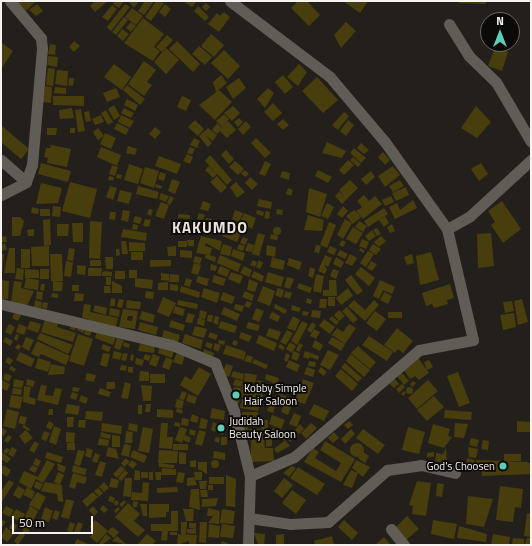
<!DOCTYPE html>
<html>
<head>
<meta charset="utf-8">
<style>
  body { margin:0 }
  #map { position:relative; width:532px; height:546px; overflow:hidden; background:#23201b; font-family:"Titillium Web",sans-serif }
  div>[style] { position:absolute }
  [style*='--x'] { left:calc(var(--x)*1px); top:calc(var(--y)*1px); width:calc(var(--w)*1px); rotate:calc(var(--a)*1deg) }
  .building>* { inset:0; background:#483d0d }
  .round { border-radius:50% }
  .street>* { height:11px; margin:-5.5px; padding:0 5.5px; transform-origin:5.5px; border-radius:5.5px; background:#605c56 }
  .dots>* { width:11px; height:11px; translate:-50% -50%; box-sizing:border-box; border:2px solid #0b0a08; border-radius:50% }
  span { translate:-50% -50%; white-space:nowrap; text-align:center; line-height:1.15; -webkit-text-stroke:3.5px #0b0a08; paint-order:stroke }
  .poi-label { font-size:11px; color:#f5f2ef }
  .left { translate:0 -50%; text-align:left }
  .right { translate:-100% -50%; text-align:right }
  .district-label { font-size:15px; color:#e9e4dd; font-weight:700; letter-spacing:1px }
  .frame { position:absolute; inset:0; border:2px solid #f5f2ef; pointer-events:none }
  .north { position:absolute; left:480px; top:12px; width:40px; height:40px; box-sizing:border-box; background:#0b0a08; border:1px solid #696764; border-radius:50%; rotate:0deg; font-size:11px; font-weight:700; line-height:16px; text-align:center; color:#f5f2ef }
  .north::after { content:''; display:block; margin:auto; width:14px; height:18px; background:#5eceb8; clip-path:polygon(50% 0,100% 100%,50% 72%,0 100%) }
  .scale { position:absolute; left:12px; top:516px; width:81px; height:18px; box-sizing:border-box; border:2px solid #f5f2ef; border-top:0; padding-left:5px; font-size:12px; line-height:14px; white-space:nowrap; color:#f5f2ef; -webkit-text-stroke:3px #0b0a08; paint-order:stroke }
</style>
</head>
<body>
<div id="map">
  <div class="building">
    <div style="clip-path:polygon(15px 1px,36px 1px,26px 11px)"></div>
    <div style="clip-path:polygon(95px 1px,108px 1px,95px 12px,90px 6px)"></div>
    <div style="clip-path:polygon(115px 1px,122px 1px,123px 2px,119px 8px,113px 4px)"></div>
    <div style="clip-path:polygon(128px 1px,139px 1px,134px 8px)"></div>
    <div style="clip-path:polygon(145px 1px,154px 1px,144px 15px,138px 11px)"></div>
    <div style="clip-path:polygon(156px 1px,164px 3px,151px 21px,145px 17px)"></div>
    <div style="clip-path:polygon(183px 1px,197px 1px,192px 7px)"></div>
    <div style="clip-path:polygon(298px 1px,307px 1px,320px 15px,309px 26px,291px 8px)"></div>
    <div style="clip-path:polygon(343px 1px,368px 1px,360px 13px)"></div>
    <div style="clip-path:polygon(459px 1px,486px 1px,486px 4px,459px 3px)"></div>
    <div style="clip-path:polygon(206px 3px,210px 7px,206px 11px,202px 7px)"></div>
    <div style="clip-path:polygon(37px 4px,43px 11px,36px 16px,29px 10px)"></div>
    <div style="clip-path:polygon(125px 4px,130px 7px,111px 31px,107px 27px)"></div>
    <div style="clip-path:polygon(165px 4px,171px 9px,165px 17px,159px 12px)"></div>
    <div style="clip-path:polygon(112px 5px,117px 9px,108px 21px,102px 17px)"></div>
    <div style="clip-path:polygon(198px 6px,209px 17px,205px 21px,194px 11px)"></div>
    <div style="clip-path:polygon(132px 8px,143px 16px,136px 25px,125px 17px)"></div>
    <div style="clip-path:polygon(224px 12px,230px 17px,219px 32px,208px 24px,217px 13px,220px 16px)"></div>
    <div style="clip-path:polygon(124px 17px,128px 20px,116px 35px,112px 32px)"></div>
    <div style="clip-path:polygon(143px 18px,164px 34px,154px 47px,160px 51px,153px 61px,124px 43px)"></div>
    <div style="clip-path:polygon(131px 22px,136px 26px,131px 32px,126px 28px)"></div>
    <div style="clip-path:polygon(346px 22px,356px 31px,341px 48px,334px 35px)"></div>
    <div style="clip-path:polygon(122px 29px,129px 34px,123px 41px,117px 36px)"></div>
    <div style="clip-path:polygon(211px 34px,224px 45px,214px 57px,201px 46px)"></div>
    <div style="clip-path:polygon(167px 35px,173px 40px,162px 52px,156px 47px)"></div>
    <div style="clip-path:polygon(74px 41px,80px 46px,74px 52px,69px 47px)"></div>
    <div style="clip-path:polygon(177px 41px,200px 64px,193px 72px,169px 49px)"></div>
    <div style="clip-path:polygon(2px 43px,13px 51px,1px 69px,1px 46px)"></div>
    <div style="clip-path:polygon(50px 44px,56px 45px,55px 55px,48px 54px)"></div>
    <div style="clip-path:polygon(199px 46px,212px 57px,205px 65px,192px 54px)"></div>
    <div style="clip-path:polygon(495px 47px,508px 52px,502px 71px,488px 66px)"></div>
    <div style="clip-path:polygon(166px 48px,179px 60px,166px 74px,154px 62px)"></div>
    <div style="clip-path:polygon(224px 50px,240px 66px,228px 79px,211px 63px)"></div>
    <div style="clip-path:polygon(48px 56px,58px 57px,57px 67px,47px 65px)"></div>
    <div style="clip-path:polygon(144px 61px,156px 70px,147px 82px,152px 85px,144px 96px,128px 84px)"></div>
    <div style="clip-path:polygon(114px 64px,131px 77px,122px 90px,104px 77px)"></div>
    <div style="clip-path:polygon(299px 64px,307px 72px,298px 86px,287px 77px)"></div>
    <div style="clip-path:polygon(48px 68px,55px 69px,53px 86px,46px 85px)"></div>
    <div style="clip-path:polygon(57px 70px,68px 71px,67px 86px,55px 84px)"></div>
    <div style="clip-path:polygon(221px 75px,227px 83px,216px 92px,213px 82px)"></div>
    <div style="clip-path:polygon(283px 75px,293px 87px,285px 94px,275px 82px)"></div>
    <div style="clip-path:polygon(317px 77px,338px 100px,323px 113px,302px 91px)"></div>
    <div style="clip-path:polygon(69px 78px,74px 78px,73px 86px,68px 85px)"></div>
    <div style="clip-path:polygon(239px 78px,246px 88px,233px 99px,226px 87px)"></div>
    <div style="clip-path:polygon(127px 85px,145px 99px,140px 105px,123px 90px)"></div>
    <div style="clip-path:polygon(45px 86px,52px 87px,51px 103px,43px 102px)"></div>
    <div style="clip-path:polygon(55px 87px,66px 88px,66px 94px,54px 93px)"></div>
    <div style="clip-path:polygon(116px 88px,120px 97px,107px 102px,103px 93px)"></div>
    <div style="clip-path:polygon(268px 88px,274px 93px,265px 108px,257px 99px)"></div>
    <div style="clip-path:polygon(219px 90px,232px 102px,215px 120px,199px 105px)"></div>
    <div style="clip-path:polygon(53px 96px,84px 96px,84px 106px,53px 105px)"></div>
    <div style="clip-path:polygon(182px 96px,191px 100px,186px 111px,177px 107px)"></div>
    <div style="clip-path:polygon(127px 99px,138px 105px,135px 111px,124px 105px)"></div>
    <div style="clip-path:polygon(273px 103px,282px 113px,273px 121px,264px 112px)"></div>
    <div style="clip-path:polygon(114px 105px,120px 116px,114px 120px,108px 109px)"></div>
    <div style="clip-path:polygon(233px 106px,240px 113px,232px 121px,224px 113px)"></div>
    <div style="clip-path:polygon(476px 106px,491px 122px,477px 138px,461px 128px)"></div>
    <div style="clip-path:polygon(72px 108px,74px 118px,60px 119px,59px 110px)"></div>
    <div style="clip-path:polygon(124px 108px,134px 113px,131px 118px,121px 113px)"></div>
    <div style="clip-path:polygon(81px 109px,85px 131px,78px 132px,75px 110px)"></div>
    <div style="clip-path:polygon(106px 110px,113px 122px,108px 125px,101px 113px)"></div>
    <div style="clip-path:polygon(89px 111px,91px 121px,86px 122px,84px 112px)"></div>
    <div style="clip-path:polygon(344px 112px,349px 116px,338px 130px,332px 125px)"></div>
    <div style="clip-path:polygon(224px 114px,229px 119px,222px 127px,216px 121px)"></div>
    <div style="clip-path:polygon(101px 115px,104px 122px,95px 125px,92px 119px)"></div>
    <div style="clip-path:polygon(121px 115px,134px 121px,130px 128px,118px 122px)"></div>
    <div style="clip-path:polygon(239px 118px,243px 122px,238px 127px,234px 122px)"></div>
    <div style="clip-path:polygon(283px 119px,289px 125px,283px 130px,277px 124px)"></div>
    <div style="clip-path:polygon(195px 120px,204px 129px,198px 136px,188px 127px)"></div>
    <div style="clip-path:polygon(348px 120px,354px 125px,346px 136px,340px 131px)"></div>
    <div style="clip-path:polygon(228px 121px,236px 130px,227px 138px,220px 131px,217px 134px,212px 130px,217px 123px,221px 127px,218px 130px)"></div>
    <div style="clip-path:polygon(246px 121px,251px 127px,243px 135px,238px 129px)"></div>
    <div style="clip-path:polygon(117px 123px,129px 129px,126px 135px,114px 129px)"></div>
    <div style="clip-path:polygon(2px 126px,29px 149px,21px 159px,1px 142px)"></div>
    <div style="clip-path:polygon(155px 127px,161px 132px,155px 139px,149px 134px)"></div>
    <div style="clip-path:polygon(47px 128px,57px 128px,56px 135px,47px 135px)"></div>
    <div style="clip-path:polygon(70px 128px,75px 128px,75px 133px,70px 133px)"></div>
    <div style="clip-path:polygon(98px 128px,104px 136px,98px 140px,93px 132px)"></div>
    <div style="clip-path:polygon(208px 128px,217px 135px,213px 141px,206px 136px,212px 143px,208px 147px,199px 136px)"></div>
    <div style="clip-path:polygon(105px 133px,116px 138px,111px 149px,100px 144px)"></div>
    <div style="clip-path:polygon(194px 138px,200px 141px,197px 148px,190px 145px)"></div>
    <div style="clip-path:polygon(256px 138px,271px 153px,265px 158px,251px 143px)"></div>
    <div style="clip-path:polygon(327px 142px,346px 151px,342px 158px,322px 153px)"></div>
    <div style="clip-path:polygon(361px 143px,369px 150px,364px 154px,357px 148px)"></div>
    <div style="clip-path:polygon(51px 145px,71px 149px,67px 167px,47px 163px,48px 158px,44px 157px,46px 148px,50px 148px)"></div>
    <div style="clip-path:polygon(128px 146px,137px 149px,135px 155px,126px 153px)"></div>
    <div style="clip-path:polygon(101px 147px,121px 155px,117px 166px,97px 157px)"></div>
    <div style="clip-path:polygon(190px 147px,195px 149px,192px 155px,187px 153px)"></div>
    <div style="clip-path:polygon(354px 148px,366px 158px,361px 163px,350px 153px)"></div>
    <div style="clip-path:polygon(226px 150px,234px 159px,229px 164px,221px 155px)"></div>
    <div style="clip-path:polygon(383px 152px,390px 160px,385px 165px,378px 157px)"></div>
    <div style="clip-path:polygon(187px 154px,193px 157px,190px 164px,183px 161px)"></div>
    <div style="clip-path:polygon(210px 155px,232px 180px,227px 185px,205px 161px)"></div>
    <div style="clip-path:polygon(159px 156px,181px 164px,177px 174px,155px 166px)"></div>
    <div style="clip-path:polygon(353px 157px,361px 164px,358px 167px,350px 160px)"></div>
    <div style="clip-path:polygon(348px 160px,354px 165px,344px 175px,339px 170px)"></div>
    <div style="clip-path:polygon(235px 161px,244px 169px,238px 175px,229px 167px)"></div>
    <div style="clip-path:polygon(265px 161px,271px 164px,265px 176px,259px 174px)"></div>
    <div style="clip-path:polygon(41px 163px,71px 171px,68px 182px,38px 174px)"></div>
    <div style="clip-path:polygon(481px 163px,488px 174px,479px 181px,471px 169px)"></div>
    <div style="clip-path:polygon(129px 164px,143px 169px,138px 184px,124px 180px)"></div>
    <div style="clip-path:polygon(112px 165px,118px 167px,115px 176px,109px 174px)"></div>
    <div style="clip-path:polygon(209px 166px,217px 174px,213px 178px,205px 170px)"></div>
    <div style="clip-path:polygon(393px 166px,400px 175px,385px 187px,378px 176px)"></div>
    <div style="clip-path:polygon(145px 167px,159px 171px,154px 188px,140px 183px)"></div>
    <div style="clip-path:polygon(245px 170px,249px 174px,245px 177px,241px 173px)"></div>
    <div style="clip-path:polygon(318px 170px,332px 177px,328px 183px,315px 176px)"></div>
    <div style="clip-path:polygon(282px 171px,290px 173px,289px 180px,280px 177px)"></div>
    <div style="clip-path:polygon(371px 171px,375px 177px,366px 185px,361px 179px)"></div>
    <div style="clip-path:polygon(160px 172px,166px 174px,164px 181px,158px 179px)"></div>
    <div style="clip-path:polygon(117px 174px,122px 175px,121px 179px,116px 178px)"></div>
    <div style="clip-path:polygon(109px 176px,114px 177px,113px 181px,108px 180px)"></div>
    <div style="clip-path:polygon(217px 176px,227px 187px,221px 193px,210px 182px)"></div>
    <div style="clip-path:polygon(250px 177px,258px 184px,252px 190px,245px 183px)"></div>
    <div style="clip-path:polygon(172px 179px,180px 182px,175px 194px,168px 191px)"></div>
    <div style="clip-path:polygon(350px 180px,358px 188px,342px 204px,335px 196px,339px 192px,343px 195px,339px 190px)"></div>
    <div style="clip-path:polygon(400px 180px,404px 186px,393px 192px,389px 186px)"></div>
    <div style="clip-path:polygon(70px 182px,97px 189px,90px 218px,62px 211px)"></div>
    <div style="clip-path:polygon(236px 182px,245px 192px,237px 198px,230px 187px)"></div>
    <div style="clip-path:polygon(41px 183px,62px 188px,58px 203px,36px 204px)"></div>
    <div style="clip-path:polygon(156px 184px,162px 186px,161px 189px,155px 187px)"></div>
    <div style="clip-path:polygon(110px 186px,117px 188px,113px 200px,106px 197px)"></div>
    <div style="clip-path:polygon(138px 186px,159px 192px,157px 199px,136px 194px)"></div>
    <div style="clip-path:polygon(406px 187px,409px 195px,396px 201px,392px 193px)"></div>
    <div style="clip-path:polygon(288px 188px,293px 190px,291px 196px,286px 194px)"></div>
    <div style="clip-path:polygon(309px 188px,327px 194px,320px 217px,306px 212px)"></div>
    <div style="clip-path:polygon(120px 190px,132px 193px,129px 204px,117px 201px)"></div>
    <div style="clip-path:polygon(161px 193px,169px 196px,166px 202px,159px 199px)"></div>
    <div style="clip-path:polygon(364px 195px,369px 201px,375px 196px,382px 204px,363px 219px,356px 211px,362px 207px,357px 201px)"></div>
    <div style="clip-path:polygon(170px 196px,174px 198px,170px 205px,167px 203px)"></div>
    <div style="clip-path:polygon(391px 196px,394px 202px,385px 206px,382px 200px)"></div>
    <div style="clip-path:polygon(259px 199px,272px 202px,271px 209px,257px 206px)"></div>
    <div style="clip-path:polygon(413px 200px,417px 208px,395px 219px,389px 207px,397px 203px,400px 210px)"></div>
    <div style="clip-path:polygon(203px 201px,211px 204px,208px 211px,200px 209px)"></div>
    <div style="clip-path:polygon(502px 201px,521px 229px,503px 243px,491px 225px,495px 222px,488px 211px)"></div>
    <div style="clip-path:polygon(161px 202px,169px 205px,164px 219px,155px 216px)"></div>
    <div style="clip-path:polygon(327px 203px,334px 207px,328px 219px,321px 216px)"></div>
    <div style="clip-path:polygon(53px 206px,61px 207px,60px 217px,52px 216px)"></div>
    <div style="clip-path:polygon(343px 206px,348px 211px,342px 218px,337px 214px)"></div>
    <div style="clip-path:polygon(32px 207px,39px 209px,38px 214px,31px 213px)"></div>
    <div style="clip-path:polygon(384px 208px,388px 214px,368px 227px,364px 221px)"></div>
    <div style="clip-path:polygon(40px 209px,50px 209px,50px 216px,40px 216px)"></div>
    <div style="clip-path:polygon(149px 209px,153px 210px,151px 216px,147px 214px)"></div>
    <div style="clip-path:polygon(277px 209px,283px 210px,282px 215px,276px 214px)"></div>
    <div style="clip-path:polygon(123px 210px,130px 211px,128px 222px,121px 220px)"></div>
    <div style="clip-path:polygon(235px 210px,243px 213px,239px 222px,232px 219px)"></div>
    <div style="clip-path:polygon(257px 210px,264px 212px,263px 216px,256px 214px)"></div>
    <div style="clip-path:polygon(354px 210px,361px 217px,353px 224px,346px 216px)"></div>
    <div style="clip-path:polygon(266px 211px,270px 212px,269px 219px,264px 218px)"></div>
    <div style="clip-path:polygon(110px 212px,116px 212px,115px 220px,109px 219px)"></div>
    <div style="clip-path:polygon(199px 213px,205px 215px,203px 220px,197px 219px)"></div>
    <div style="clip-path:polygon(244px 213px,256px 218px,252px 229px,240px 222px)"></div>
    <div style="clip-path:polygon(178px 214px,190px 215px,190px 219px,178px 218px)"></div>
    <div style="clip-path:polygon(308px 215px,324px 220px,322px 231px,304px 230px)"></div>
    <div style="clip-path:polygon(135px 216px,142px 218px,140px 224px,133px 222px)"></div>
    <div style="clip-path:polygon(385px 216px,389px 223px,384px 227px,379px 220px)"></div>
    <div style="clip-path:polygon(12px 217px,20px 217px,24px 221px,20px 236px,12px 236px)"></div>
    <div style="clip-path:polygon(206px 218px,212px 219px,211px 224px,205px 223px)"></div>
    <div style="clip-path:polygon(50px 219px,51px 245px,44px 246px,43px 220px)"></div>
    <div style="clip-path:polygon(145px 219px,151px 220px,149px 227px,143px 226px)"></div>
    <div style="clip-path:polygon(345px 219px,352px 223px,343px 239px,337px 235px)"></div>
    <div style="clip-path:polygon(229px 220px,244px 226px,237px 242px,222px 236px)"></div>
    <div style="clip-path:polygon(90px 221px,102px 222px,100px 259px,89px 258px)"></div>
    <div style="clip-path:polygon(359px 221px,367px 226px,363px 232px,355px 227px)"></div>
    <div style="clip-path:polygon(329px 222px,336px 225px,327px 248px,320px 245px)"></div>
    <div style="clip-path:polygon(72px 223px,83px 223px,83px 242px,73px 242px)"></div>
    <div style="clip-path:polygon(57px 224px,69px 224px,68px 236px,57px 236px)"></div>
    <div style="clip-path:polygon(133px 224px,138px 225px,137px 230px,132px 229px)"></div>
    <div style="clip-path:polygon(392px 224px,395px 231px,390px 233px,387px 227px)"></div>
    <div style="clip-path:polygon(192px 226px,192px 234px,178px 234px,178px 227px)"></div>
    <div class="round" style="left:273px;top:227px;width:8px;height:8px"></div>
    <div style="clip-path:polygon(353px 227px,363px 233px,356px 244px,346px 239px)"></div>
    <div style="clip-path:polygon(377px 228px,381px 234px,377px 236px,373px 230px)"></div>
    <div style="clip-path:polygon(34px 229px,34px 236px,28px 236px,27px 230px)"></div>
    <div style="clip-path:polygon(123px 229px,147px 233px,146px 241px,121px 237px)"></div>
    <div style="clip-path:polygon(372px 230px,376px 236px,369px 241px,365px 236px)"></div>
    <div style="clip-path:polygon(258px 233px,265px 235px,259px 256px,252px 254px)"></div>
    <div style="clip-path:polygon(491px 233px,494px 266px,478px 268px,477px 234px)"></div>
    <div style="clip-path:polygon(271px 234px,278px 236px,277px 240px,270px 239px)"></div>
    <div style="clip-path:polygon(6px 236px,7px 242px,2px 242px,1px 237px)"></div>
    <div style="clip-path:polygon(201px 236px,222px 241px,220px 251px,206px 243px,205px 246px,212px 248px,210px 255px,196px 253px)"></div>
    <div style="clip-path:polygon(381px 236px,386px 241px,379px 247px,374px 242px)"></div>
    <div style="clip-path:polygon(243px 237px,248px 239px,245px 245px,240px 243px)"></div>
    <div style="clip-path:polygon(362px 239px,369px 242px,366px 249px,359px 246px)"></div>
    <div style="clip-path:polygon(187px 240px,194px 240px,194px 246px,188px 246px)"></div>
    <div style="clip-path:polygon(342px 240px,346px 242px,343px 247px,339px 245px)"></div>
    <div style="clip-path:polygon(121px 241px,126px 241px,128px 254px,122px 254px)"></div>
    <div style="clip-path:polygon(178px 241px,187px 241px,187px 247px,178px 247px)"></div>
    <div style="clip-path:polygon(129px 242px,145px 243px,145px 251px,129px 251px)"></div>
    <div style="clip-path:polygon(5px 243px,7px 250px,1px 251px,1px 245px)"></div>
    <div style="clip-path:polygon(248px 243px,254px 245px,252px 252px,245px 251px)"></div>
    <div style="clip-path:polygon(223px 244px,232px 247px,230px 256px,220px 254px)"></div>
    <div style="clip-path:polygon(239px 244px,245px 246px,243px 251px,237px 249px)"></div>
    <div style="clip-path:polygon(373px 244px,381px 249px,376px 255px,369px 250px)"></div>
    <div style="clip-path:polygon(267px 245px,276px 247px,275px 257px,266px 255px)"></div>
    <div style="clip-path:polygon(316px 245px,321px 246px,319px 253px,314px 252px)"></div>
    <div style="clip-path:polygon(49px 246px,49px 266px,32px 266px,31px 247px)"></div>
    <div style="clip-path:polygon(176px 246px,176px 256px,168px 256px,167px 247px)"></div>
    <div style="clip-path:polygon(330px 246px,337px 249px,334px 255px,327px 252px)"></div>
    <div style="clip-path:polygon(9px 248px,15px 248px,15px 273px,4px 273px)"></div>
    <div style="clip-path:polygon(69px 248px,75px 249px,73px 261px,67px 260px)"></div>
    <div style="clip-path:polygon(361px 248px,365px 251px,363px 253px,359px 250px)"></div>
    <div style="clip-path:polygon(21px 249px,30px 249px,30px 268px,21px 268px)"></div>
    <div style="clip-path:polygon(116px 249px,119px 249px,120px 255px,116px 256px)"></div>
    <div style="clip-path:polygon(233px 249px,245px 253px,243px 261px,231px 256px)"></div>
    <div style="clip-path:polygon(180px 250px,192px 251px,192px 258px,180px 257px)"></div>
    <div style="clip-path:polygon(340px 250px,348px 254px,345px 259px,337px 255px)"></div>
    <div style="clip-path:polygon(368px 251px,374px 254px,366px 267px,360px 263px)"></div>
    <div style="clip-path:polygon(131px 252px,143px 252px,143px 260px,131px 260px)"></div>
    <div style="clip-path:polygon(431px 252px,439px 280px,420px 285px,416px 256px)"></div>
    <div style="clip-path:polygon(1px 254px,4px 254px,2px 273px,1px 273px)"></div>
    <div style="clip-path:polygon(50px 254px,62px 254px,63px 281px,51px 281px)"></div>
    <div style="clip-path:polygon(206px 254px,216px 257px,215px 262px,205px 258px)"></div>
    <div style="clip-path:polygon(350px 254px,357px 258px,352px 266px,345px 263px)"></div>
    <div style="clip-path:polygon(412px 254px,414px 263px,407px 265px,404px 257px)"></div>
    <div style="clip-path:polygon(220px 255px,241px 264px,238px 272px,217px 263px)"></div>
    <div style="clip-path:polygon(325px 255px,332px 258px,328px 267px,324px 265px,327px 269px,325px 274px,318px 271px)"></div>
    <div style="clip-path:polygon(195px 256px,202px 258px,200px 264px,193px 262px)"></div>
    <div style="clip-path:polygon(105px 257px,113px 257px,113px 269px,106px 269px)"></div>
    <div style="clip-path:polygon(272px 257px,285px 261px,283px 270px,270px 267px)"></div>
    <div style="clip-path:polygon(336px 257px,344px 262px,341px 268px,333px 264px)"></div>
    <div style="clip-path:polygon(289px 258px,302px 262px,299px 270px,287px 265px)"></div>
    <div style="clip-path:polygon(90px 260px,101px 260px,101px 266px,90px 266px)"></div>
    <div style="clip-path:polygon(150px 260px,171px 260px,171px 266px,150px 267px)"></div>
    <div style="clip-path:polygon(253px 260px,257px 262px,255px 267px,250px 265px)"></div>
    <div style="clip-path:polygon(259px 260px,263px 263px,260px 269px,256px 267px)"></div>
    <div style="clip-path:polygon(66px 261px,73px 262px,71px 277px,64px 276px)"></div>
    <div style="clip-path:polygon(371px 261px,377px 264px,372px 271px,367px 268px)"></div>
    <div style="clip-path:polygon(194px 263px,201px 265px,198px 275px,191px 273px)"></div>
    <div style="clip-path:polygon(211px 264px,217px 266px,216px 271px,210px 270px)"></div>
    <div style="clip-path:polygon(77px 265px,86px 266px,85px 275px,77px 274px)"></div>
    <div style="clip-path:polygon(220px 266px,230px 270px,227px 277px,217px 273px)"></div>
    <div style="clip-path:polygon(244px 266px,252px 270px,249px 277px,240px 273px)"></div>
    <div style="clip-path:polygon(310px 267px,315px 269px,313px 278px,308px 276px)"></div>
    <div style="clip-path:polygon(361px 267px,375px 278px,369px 286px,355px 274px)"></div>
    <div style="clip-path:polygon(17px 268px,24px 269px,23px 280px,15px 279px)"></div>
    <div style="clip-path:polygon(88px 268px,102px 268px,101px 276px,88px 276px)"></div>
    <div style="clip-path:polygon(25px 269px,39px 270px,39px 278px,25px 278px)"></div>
    <div style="clip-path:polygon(40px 269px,49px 269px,49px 279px,40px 279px)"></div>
    <div style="clip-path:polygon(333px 269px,339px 271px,336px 279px,330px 276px)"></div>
    <div style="clip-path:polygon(129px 270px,137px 270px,137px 278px,129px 278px)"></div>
    <div style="clip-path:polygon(106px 271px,112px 272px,112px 276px,102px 276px,102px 272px)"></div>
    <div style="clip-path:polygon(115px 271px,125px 271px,125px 279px,115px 279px)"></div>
    <div style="clip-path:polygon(254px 271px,264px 276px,262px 282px,251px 277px)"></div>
    <div style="clip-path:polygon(231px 272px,243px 276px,240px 284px,228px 279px)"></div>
    <div style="clip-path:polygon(268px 272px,284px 277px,281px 287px,265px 282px)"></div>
    <div style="clip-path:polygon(161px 273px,169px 274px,169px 281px,161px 280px)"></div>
    <div style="clip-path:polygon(170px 274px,179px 275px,179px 282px,169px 282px)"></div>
    <div style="clip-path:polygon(316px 274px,324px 276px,321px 293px,313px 291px)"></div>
    <div style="clip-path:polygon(214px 275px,226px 279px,223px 286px,212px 282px)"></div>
    <div style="clip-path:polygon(351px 275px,363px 291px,357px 295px,345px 280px)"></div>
    <div style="clip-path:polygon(198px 276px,209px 279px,207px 286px,196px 282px)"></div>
    <div style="clip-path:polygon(106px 277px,111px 277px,111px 285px,106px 285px)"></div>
    <div style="clip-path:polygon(287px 277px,294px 279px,290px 289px,284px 287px)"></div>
    <div style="clip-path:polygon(26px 278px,39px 280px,38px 290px,24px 288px)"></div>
    <div style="clip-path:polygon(135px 278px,153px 280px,152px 289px,135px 287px)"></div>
    <div style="clip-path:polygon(186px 278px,192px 280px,190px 287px,184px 285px)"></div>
    <div style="clip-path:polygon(249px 279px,258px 283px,255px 292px,247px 290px)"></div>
    <div style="clip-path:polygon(2px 280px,9px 281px,8px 299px,1px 299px)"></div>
    <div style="clip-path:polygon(329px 280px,336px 280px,337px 296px,323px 296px,323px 290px,329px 290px)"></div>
    <div style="clip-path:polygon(380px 280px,395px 287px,392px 294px,383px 290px,379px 299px,373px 296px)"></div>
    <div style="clip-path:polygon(14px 281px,22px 282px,21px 288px,34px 291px,27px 306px,11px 302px)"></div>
    <div style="clip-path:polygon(53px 281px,63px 282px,62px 291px,53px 291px)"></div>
    <div style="clip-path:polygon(112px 281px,122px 286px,122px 293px,112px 293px)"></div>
    <div style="clip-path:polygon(168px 282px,168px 290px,158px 290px,158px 283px)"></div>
    <div style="clip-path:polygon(299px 283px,312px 288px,310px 293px,297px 288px)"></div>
    <div style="clip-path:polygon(41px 284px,45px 284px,44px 291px,40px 290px)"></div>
    <div style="clip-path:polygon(170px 284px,178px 285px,178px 291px,170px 290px)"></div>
    <div style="clip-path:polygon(450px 284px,454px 298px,447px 300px,448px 304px,434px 308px,432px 304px,426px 306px,422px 293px)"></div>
    <div style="clip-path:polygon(72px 285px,79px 285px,79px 291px,72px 291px)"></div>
    <div style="clip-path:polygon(104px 286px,110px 286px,111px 293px,104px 293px)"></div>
    <div style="clip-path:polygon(181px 286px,200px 292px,199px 298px,180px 292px)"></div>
    <div style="clip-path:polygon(263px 286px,275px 291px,270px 306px,257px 301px)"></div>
    <div style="clip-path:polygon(204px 288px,220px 293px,217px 303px,201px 297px)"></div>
    <div style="clip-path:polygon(278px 288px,284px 290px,282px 298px,275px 295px)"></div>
    <div style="clip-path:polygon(348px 288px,353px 296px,341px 305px,336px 298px)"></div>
    <div style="clip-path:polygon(37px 291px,43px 292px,42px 300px,36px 299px)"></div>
    <div style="clip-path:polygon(146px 291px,154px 292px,153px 299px,145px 298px)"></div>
    <div style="clip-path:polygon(245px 291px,254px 295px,252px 301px,242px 297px)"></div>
    <div style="clip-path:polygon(285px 291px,292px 293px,290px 299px,284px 297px)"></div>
    <div style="clip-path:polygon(223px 292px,235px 297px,232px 304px,220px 300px)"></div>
    <div style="clip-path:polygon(384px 292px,392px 296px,388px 304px,380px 300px)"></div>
    <div style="clip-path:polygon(52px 293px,58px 294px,58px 298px,51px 297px)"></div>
    <div style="clip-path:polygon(75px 293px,84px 294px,83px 301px,74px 301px)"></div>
    <div style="clip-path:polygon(163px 297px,176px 303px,169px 317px,157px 312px)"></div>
    <div style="clip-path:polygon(328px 297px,335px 297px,335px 306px,328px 306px)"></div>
    <div style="clip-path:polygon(111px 298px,115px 299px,115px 306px,110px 306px)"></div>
    <div style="clip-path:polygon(307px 298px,312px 300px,311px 304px,306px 303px)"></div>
    <div style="clip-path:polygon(119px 299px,124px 300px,122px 308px,117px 307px)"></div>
    <div style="clip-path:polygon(320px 299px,327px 299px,326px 308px,319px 308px)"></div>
    <div style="clip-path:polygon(522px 299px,528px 322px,518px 325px,514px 301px)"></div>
    <div style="clip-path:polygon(35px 300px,42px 302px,41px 308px,34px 307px)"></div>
    <div style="clip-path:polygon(127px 300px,141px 302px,140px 309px,126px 308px)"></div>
    <div style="clip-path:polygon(178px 300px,198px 304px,197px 309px,177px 305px)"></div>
    <div style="clip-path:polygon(354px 300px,365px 310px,374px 300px,379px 305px,365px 321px,348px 306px)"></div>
    <div style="clip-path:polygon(247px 301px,252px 303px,249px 308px,244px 306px)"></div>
    <div style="clip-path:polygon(512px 301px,514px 311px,505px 313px,503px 302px)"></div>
    <div style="clip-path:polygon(43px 302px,48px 303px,47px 309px,42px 308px)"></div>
    <div style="clip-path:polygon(84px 304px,91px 305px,89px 319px,82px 318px)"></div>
    <div style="clip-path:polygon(235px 304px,244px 306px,242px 312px,234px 309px)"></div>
    <div style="clip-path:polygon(275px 304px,287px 310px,285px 314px,274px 308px)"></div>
    <div style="clip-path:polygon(95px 305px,107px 308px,106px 315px,93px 311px)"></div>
    <div style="clip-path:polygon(292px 305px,301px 308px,299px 312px,291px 310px)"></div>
    <div style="clip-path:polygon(175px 306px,185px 309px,183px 316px,173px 313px)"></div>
    <div style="clip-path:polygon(224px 307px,240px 314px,237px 321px,221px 314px)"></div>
    <div style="clip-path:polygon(347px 307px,358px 319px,353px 323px,342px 311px)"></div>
    <div style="clip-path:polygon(110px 308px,120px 310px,119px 317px,109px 315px)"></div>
    <div style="clip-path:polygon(256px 308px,264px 311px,259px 322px,252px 319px)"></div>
    <div style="clip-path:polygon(evenodd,123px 309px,138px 311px,135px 329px,119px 327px,123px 309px,128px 316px,133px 316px,132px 321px,127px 320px,128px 316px)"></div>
    <div style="clip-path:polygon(200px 310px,207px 312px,205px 319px,199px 318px)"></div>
    <div style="clip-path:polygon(312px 310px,321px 311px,320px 318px,311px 317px)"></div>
    <div style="clip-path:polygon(339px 310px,345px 316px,339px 321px,334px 315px)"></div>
    <div style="clip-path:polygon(15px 311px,21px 315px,18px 321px,12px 318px)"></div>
    <div style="clip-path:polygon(142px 311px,155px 315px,153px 323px,139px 319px)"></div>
    <div style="clip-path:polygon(303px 311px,309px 312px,307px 316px,302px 315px)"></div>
    <div style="clip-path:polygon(375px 311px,386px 319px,377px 331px,366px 323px)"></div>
    <div style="clip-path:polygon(90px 312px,118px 318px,116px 327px,88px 321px)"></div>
    <div style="clip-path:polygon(272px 312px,280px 316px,278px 322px,269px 318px)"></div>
    <div style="clip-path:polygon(388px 312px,402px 312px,402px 318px,388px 318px)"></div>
    <div style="clip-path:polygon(188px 313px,195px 315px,192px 323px,185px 322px)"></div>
    <div style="clip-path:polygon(514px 313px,516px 327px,503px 330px,500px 315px)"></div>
    <div style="clip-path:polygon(208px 315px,213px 315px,212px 322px,207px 321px)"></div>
    <div style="clip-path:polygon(46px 316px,59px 320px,57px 327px,76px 333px,73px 342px,41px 332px)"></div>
    <div style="clip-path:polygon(215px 316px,219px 317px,218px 325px,213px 323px)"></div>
    <div style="clip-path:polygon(293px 316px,300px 320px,295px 331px,287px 328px)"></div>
    <div style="clip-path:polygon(332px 316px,339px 322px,336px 325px,329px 319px)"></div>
    <div style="clip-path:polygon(198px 318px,205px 320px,204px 326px,197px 324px)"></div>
    <div style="clip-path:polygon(324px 319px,335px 327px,330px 334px,319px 326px)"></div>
    <div style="clip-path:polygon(171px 320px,185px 325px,183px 331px,169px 327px)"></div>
    <div style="clip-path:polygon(30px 321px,41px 324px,38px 333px,27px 329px)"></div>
    <div style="clip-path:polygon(221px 321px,237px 326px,235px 333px,218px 328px)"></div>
    <div style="clip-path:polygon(302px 321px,308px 324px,297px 345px,291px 341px)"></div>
    <div style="clip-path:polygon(140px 322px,158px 327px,156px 335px,138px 330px)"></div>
    <div style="clip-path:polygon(248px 322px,260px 325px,258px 331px,246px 328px)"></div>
    <div style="clip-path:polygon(312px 322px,316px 325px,311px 333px,307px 330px)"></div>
    <div style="clip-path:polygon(9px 324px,15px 327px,11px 335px,5px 332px)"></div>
    <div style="clip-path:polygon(19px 324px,27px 327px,24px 335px,16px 332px)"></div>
    <div style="clip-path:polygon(349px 324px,356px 328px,345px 344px,332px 335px,337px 328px,343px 332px)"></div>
    <div style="clip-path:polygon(71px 325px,76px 326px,75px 330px,70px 329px)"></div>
    <div style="clip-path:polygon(79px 326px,85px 330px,83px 333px,77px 330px)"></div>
    <div style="clip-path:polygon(195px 326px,207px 329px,204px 338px,192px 335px)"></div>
    <div style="clip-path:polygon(86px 328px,92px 330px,90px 336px,84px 334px)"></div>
    <div style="clip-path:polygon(269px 328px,281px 332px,278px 340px,266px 336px)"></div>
    <div style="clip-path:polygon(397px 328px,413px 341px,403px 353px,398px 349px,395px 353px,384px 345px)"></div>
    <div style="clip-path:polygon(314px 329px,320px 332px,316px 339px,310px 336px)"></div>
    <div style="clip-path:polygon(164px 330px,180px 335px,178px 342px,162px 337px)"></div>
    <div style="clip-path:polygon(287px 330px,293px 333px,286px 345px,280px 342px)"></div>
    <div style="clip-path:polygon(97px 331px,116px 337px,113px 345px,95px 338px)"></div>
    <div style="clip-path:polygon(210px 332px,218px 335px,216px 340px,208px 337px)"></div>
    <div style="clip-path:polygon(241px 332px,252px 336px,249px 342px,239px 338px)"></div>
    <div style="clip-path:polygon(40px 333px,73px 345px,68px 354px,37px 339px)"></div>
    <div style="clip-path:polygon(16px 334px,19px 335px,17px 341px,14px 339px)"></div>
    <div style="clip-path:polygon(78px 334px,93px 339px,84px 366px,69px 361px)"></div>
    <div style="clip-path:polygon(185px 334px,203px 340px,201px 349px,182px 343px)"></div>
    <div style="clip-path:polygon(259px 335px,277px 343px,274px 351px,256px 343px)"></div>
    <div style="clip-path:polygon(369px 336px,393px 352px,387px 361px,362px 345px)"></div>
    <div style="clip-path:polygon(6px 337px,13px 341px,10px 346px,3px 341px)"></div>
    <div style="clip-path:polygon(26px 337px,34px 340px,29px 351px,22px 347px)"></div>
    <div style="clip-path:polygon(332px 337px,345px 344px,341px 351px,328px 343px)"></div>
    <div style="clip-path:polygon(117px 338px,124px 340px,120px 350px,114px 348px)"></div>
    <div style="clip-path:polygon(219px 340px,225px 341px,224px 345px,218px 343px)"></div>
    <div style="clip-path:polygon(234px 340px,238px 342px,236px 346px,232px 344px)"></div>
    <div style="clip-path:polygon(315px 340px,323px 345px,320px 351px,312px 347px)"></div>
    <div style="clip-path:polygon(37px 341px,70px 356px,66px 365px,41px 354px,39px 357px,31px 354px)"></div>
    <div style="clip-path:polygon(124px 342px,130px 344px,129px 348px,123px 346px)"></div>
    <div style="clip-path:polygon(207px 342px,213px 344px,211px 349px,205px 346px)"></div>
    <div style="clip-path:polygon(290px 342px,296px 346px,292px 353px,286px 349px)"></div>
    <div style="clip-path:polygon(215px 343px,221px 345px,218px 352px,213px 349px)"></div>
    <div style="clip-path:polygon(299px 343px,303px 345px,299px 352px,296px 350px)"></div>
    <div style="clip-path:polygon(18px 344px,21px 346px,19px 350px,15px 348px)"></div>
    <div style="clip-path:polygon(103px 344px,111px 347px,109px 352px,101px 349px)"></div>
    <div style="clip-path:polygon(140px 344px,155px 346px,154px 353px,138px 351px)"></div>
    <div style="clip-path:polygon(280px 344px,285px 347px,283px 351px,278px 347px)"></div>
    <div style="clip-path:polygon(226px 345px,246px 352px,244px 360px,223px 354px)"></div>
    <div style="clip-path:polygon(160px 346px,174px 351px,172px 358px,158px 353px)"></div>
    <div style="clip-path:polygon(358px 346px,376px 362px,370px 369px,351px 353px)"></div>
    <div style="clip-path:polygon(204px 349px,214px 353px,213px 357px,203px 354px)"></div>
    <div style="clip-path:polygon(328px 350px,339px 355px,330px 370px,320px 365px)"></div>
    <div style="clip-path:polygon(114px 351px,122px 353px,120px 360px,112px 358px)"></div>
    <div style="clip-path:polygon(294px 351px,300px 354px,297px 361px,291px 358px)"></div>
    <div style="clip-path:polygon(305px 351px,311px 353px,309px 359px,303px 357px)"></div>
    <div style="clip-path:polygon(20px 352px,35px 359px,31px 367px,16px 360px)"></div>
    <div style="clip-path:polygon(177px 352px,185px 355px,182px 365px,173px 362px)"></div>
    <div style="clip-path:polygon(103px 353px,110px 354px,107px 367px,100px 365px)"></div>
    <div style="clip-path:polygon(123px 353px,128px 354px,126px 361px,121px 360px)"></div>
    <div style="clip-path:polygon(286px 353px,290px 355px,287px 362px,284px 360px)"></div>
    <div style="clip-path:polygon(311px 353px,319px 356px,318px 360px,310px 357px)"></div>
    <div style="clip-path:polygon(131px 354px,134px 355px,133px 361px,130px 360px)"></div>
    <div style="clip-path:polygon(145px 354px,151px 356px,149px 361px,143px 359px)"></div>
    <div style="clip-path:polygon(153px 354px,160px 357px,156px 367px,149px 364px)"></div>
    <div style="clip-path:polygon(351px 354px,370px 370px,364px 377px,346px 361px)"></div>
    <div style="clip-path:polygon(247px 355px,253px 357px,251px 363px,244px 361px)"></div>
    <div style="clip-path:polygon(416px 355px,429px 373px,419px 380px,415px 376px,410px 379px,403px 369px)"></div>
    <div style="clip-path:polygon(8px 357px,13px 360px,10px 365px,5px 362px)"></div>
    <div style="clip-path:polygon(166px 357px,173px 360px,169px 370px,162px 367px)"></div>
    <div style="clip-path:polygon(38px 358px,51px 362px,48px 372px,35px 368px)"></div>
    <div style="clip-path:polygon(136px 358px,144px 360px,142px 366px,135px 364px)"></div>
    <div style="clip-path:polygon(254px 359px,268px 365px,266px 369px,252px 363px)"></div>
    <div style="clip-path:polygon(289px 360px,300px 365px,297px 372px,286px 367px)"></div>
    <div style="clip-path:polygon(429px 360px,433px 367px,427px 370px,424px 362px)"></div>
    <div style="clip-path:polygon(309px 361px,316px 362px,315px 367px,308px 366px)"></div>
    <div style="clip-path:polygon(345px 363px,362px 378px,358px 382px,341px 367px)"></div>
    <div style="clip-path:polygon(51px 364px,65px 367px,64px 374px,48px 375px)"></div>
    <div style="clip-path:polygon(226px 364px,233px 366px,229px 377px,222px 374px)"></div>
    <div style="clip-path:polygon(121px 365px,127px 366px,126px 371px,120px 370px)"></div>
    <div style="clip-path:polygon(11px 366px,16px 369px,14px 372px,9px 369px)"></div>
    <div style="clip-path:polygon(128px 367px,133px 367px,133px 373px,128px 372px)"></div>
    <div style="clip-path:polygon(199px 367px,211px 374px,198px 396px,180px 385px,185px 376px,191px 380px)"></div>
    <div style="clip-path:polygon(307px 367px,315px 370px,313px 377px,304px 374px)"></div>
    <div style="clip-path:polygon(321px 367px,327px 372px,323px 376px,318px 371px)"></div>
    <div style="clip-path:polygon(341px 369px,358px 384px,352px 391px,335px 376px)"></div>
    <div style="clip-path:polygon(140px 371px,149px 372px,149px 381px,139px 381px)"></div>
    <div style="clip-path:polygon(233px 371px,244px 374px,243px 380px,231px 377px)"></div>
    <div style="clip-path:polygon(458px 372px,470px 403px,459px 407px,447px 376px)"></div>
    <div style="clip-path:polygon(5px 373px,12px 376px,9px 382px,3px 379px)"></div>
    <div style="clip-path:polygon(87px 373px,96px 375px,94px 382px,85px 380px)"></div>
    <div style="clip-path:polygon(245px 373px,257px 375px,255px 383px,244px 381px)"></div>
    <div style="clip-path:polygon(402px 373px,409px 381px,404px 385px,397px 376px)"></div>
    <div style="clip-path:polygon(150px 374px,165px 374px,165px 383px,150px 383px)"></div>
    <div style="clip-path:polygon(266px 374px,279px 378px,277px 385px,265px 379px)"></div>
    <div style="clip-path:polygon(393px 377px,399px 384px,394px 388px,388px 382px)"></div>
    <div style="clip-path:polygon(14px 379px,24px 381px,22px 388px,13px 387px)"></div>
    <div style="clip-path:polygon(27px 379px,35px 381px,33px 387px,26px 385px)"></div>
    <div style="clip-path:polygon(235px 379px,243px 381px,241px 387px,233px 385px)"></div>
    <div style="clip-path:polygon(303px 379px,314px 383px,305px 404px,295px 401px)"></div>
    <div style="clip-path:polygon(2px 380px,10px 384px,7px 391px,1px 388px)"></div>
    <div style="clip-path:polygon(257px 380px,265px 382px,263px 388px,255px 386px)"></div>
    <div style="clip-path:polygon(428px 380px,438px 391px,417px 409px,408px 398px)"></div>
    <div style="clip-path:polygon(413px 381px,416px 383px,412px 387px,410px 384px)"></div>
    <div style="clip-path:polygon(107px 382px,115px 382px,115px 389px,106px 389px)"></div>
    <div style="clip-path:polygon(125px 382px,131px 384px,128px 399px,121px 398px)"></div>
    <div style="clip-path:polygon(243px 382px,264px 389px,262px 401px,240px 397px)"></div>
    <div style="clip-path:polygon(402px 384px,405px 387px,399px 393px,396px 389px)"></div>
    <div style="clip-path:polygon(41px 385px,47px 386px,45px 395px,53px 396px,55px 388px,62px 389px,58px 405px,37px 400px)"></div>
    <div style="clip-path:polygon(141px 385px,152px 386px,151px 401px,143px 401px)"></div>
    <div style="clip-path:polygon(24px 386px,31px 387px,29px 397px,36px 399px,35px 405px,23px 402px)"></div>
    <div style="clip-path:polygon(270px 386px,276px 387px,275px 393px,268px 392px)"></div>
    <div class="round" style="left:405.5px;top:386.5px;width:7px;height:7px"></div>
    <div style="clip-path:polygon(73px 387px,80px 388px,78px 392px,72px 391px)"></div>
    <div style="clip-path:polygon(234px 387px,241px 388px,239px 404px,231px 403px)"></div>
    <div style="clip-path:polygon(13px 388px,22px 389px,21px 395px,12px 394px)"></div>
    <div style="clip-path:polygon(100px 388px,111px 392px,109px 397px,98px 394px)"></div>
    <div style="clip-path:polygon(182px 391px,187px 393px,184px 400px,179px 399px)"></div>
    <div style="clip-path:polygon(404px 391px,406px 393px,403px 396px,401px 394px)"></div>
    <div style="clip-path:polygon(72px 392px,78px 394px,76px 400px,70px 398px)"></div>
    <div style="clip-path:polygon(279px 393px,287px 397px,284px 402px,277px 399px)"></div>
    <div style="clip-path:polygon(188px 394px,197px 397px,195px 404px,186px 401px)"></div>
    <div style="clip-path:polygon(11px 395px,23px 397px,20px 409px,9px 407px)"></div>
    <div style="clip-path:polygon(81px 395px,88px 398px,86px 404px,79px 401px)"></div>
    <div style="clip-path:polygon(434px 396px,444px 407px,427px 421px,417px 410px)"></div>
    <div style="clip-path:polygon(177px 399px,184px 401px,182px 409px,175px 407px)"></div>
    <div style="clip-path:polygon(242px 399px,260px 403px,258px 411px,240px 408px)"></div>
    <div style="clip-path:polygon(67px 404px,80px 406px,78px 415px,65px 413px)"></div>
    <div style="clip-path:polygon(146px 404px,151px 404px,150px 412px,145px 412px)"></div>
    <div style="clip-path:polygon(284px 404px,291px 407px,288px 415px,281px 412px)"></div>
    <div style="clip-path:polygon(314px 404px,329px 411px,324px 421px,309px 414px)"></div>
    <div style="clip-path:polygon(138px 405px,142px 405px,142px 414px,138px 414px)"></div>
    <div style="clip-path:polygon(269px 405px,275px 407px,273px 413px,267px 411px)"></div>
    <div style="clip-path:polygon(177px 408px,183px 410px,182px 414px,176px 412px)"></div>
    <div style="clip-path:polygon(212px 408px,225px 411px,224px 420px,210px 418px)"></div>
    <div style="clip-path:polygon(7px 409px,19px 412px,15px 429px,3px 426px)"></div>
    <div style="clip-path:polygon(49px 409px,53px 409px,53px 415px,48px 415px)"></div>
    <div style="clip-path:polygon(157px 409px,173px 410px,173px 418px,157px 417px)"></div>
    <div style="clip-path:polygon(445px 410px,472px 412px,471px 420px,444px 418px)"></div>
    <div style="clip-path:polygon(86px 411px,103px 412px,102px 421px,85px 419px)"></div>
    <div style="clip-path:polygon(242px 412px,258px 412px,258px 419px,242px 419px)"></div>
    <div style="clip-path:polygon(294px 413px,301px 416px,297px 427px,289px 424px)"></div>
    <div style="clip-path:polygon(192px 414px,199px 417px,197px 423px,190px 421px)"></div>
    <div style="clip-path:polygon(272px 415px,285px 420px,281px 429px,269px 424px)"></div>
    <div style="clip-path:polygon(20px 416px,27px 417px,25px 425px,18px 423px)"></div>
    <div style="clip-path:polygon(67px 417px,74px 417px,73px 427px,67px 427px)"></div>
    <div style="clip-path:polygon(182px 418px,189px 419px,188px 426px,181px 425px)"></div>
    <div style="clip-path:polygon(201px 418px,208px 420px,206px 429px,199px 428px)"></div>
    <div style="clip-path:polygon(79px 420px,86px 420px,85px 428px,78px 427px)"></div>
    <div style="clip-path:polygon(268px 420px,268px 436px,262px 436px,261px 426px,248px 427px,249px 436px,241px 436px,241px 421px)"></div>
    <div style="clip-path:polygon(49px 421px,54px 424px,51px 430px,46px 427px)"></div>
    <div style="clip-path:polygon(349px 421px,353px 425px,348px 429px,344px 425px)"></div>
    <div style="clip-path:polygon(517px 421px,531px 422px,531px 432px,517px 432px)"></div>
    <div style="clip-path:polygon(175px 422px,180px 423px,180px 427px,174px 426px)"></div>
    <div style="clip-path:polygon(213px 422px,218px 424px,215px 432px,211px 430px)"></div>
    <div style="clip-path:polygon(102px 423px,122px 426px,121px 434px,101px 431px)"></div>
    <div style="clip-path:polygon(129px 423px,138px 425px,137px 432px,128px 430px)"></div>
    <div style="clip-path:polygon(161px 423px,168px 423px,167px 437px,173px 437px,172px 449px,159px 448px)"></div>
    <div style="clip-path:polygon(221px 423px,226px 425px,223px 435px,218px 433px)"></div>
    <div style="clip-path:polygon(311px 423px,317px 428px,306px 439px,301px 433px)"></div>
    <div style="clip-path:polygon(455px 423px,468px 424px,464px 438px,454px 437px)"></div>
    <div style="clip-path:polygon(300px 424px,304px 429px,299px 434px,295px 430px)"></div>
    <div style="clip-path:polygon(433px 424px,450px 429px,448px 436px,452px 437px,444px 448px,428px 443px)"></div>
    <div style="clip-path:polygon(24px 425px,30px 429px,29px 431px,22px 427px)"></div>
    <div style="clip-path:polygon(54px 426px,61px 429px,56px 445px,49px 442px)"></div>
    <div style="clip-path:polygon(143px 427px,153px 429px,149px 453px,138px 451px)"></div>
    <div style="clip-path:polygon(180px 427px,187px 429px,182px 443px,175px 440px)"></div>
    <div style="clip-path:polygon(408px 427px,425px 432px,419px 454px,402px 450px)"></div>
    <div style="clip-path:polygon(3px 428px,7px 431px,3px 437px,1px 430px)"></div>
    <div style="clip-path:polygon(273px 428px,288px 433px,285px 440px,270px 434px)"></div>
    <div style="clip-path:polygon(190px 429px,196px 431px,195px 436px,189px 434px)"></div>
    <div style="clip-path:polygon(249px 429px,260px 429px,260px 435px,249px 436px)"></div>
    <div style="clip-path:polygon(351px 429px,355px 434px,345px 444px,341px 439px)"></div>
    <div style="clip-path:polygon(363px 429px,385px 445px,378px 454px,356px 438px)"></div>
    <div style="clip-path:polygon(26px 430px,33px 438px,25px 444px,19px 436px)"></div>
    <div style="clip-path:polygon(199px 430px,206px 432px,202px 446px,195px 444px)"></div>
    <div style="clip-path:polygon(44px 431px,50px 433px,46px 441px,41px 439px)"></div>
    <div style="clip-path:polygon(126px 431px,133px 432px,132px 443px,125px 443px)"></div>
    <div style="clip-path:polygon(66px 432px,75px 433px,74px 443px,66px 442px)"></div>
    <div style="clip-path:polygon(101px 432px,111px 435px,110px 439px,100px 437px)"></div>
    <div style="clip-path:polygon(334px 432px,339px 438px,333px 443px,328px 438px)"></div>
    <div style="clip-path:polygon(8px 435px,12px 437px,8px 443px,4px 441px)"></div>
    <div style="clip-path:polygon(112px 435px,120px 436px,120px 447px,112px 447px)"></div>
    <div style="clip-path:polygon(185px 435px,191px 438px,189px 443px,183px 440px)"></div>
    <div style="clip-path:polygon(290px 435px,294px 438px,290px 442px,287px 438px)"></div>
    <div style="clip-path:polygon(216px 437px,220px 438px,219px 443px,214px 441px)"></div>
    <div style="clip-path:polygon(221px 437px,227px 437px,227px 445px,221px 445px)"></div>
    <div style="clip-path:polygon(251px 437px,264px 437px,265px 448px,273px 448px,274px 461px,251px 462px)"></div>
    <div style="clip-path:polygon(99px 438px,109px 440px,108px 446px,98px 445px)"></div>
    <div style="clip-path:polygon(266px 438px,272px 438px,272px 446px,266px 447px)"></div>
    <div style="clip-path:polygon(471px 438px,479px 440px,477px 447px,469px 445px)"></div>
    <div style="clip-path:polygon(285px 440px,290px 446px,277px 453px,274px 449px)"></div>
    <div style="clip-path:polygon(483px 440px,489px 441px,488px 450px,481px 449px)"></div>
    <div style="clip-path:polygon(35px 441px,39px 444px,34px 453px,29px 450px)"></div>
    <div style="clip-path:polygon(325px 441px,355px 459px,341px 482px,304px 462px,313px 448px,319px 452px,315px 458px,336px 471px,341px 463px,320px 450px)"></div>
    <div class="round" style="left:350px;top:443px;width:14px;height:14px"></div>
    <div style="clip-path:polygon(67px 443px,75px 443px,75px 450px,67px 450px)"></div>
    <div style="clip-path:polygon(124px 444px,131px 445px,129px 457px,121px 455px)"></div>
    <div style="clip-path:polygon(173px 444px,188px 444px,188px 450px,173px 450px)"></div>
    <div style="clip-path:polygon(12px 447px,17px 450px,13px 457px,8px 454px)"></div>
    <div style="clip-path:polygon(108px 447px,116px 449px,119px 459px,106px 456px)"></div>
    <div style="clip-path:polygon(446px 447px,447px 464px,435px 461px,436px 453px,443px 454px)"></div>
    <div style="clip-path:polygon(468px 447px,478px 449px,476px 458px,469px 457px)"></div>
    <div style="clip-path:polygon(7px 448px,10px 450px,6px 454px,3px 451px)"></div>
    <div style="clip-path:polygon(87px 448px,93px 450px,91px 458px,85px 456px)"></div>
    <div style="clip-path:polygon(78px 450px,85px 451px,80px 466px,74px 464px)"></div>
    <div style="clip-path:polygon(133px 450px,147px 456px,144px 463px,130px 457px)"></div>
    <div style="clip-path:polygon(159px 450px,178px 451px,177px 463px,158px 463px)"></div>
    <div style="clip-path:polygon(1px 451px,11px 459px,7px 463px,1px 459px)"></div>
    <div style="clip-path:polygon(214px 451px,225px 453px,225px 460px,213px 458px)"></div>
    <div style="clip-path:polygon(47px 452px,63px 457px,61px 463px,45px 458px)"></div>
    <div style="clip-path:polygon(179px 452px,186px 453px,186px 464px,179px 464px)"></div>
    <div style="clip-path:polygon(363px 452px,369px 456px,365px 463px,358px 458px)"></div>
    <div style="clip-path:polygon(434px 452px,434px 457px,427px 457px,427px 453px)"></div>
    <div style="clip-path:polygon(95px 453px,100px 455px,97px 463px,92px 461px)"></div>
    <div style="clip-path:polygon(504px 454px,521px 454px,521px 461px,504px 461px)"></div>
    <div style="clip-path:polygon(36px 458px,41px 461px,38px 467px,33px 464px)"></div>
    <div style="clip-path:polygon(126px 458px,130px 462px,124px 467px,121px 463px)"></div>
    <div style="clip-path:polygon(467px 458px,475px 460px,473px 471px,466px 470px)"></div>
    <div class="round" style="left:211px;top:460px;width:8px;height:8px"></div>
    <div style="clip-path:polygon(47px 460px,55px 464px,43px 483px,36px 479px,31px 489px,19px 482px,24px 471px,38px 477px)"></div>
    <div style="clip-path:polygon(132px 460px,137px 464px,133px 469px,128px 465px)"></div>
    <div style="clip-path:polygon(196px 460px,196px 467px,190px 467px,190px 461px)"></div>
    <div style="clip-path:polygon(356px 460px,370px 467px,363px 477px,352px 468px)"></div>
    <div style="clip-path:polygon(476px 460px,527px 462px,531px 464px,531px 474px,482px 476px,482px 472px,476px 472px)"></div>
    <div style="clip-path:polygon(100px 461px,106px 463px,102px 477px,95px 475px)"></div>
    <div style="clip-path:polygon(198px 462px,207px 462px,207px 474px,198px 469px)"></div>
    <div style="clip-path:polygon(57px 463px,66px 467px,64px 473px,58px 470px)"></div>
    <div style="clip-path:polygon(159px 463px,174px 465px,174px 468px,159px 467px)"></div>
    <div style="clip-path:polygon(3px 465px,11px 470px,7px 477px,1px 473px)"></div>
    <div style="clip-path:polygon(32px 465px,38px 468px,35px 473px,29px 470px)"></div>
    <div style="clip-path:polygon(73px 465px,87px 469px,85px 475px,72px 472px)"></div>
    <div style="clip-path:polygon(121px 466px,125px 469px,117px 478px,113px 474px)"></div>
    <div style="clip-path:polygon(292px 466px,296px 468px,289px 477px,283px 473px)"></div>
    <div style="clip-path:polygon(298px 467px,325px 484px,317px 495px,290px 478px)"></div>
    <div style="clip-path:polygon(162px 468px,176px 469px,176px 475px,161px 475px)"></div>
    <div style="clip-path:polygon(125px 470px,128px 473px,121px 481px,118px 478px)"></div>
    <div style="clip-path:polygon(135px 470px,140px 471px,140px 480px,134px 480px)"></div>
    <div style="clip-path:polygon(351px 470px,358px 473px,352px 488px,343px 485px)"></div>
    <div style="clip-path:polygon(58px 472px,64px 475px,60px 485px,54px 482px)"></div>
    <div style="clip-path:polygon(141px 472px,148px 472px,148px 478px,141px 478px)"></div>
    <div style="clip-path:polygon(149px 472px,153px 472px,153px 480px,149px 480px)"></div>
    <div style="clip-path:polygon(155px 472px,161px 472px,161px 480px,156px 480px)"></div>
    <div style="clip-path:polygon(178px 472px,185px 473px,183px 483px,176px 482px)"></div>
    <div style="clip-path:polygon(194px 472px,202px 472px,202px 480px,195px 480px)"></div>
    <div style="clip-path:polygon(73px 473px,87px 477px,85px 484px,77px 482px,75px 489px,69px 487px)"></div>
    <div style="clip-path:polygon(226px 475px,236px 479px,235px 507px,226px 506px)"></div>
    <div style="clip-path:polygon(194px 477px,197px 485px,187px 486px,187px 478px)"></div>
    <div style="clip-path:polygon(209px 477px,224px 477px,224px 484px,209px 484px)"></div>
    <div style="clip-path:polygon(111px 478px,119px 480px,117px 488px,109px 487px)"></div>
    <div style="clip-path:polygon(125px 478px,132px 478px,131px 497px,123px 496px)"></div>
    <div style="clip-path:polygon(284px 478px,293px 485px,282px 498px,274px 491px)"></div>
    <div style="clip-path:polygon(9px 480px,14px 483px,1px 503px,1px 491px)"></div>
    <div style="clip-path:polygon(36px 481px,43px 484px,40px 490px,34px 487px)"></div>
    <div style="clip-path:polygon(199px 481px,207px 481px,206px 489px,200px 489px)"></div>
    <div style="clip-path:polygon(417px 481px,431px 483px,426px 516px,412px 514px,413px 506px,409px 505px)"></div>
    <div style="clip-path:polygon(45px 482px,62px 485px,63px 502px,58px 501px,57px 494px,41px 491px)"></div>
    <div style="clip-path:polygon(104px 482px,109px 488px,104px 492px,99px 487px)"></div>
    <div style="clip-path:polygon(143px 482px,149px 483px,148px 501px,131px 500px,132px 492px,142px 493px)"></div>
    <div style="clip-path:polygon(437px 483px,444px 484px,442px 497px,436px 496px)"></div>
    <div style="clip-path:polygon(208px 485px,213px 485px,213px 490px,208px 490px)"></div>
    <div style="clip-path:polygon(18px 486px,25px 490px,20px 499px,13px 495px)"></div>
    <div style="clip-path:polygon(500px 486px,523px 489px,521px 508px,515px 507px,513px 522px,496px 520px)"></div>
    <div style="clip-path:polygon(27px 487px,35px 492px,32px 499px,23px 495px)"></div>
    <div style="clip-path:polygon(177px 487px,178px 492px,157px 493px,157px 488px)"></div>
    <div style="clip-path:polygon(98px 488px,103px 493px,99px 497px,94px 491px)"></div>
    <div style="clip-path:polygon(191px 489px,199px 489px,200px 510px,189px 507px)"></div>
    <div style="clip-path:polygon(200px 490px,207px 490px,208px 497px,201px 497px)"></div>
    <div style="clip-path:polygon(292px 490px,306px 500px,296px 514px,282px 503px)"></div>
    <div style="clip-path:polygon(37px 492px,46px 497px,39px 510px,29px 505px)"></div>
    <div style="clip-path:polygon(93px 492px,98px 497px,87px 507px,82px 501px)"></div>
    <div style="clip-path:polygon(110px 496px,115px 498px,113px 503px,108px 501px)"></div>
    <div style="clip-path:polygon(468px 496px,493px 499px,484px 527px,466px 524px)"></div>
    <div style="clip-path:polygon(218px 498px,216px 506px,202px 507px,202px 499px)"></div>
    <div style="clip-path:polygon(66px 499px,74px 501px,69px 519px,61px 517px)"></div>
    <div style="clip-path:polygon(115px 500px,119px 502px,117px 506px,114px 504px)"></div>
    <div style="clip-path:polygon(124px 500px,126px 502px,122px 507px,119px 505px)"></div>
    <div style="clip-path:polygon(133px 501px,138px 502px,137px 507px,133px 507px)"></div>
    <div style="clip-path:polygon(128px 503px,140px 514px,134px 521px,145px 530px,138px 537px,115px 517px)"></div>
    <div style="clip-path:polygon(140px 504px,147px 504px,147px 516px,143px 516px)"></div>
    <div style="clip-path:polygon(149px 504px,169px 504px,169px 512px,166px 512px,166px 517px,149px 518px)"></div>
    <div style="clip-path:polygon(103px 505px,108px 510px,104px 513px,100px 509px)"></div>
    <div style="clip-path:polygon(6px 506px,14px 510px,10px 517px,2px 513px)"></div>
    <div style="clip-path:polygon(30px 506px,38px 511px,30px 527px,22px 523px)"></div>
    <div style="clip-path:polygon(93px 506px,98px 512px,94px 516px,89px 510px)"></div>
    <div style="clip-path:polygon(45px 507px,53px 511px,49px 522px,41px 519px)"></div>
    <div style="clip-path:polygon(118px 507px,120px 509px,116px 513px,114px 511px)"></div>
    <div style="clip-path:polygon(208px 508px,220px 511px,219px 524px,208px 523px,213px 516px,207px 516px)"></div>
    <div style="clip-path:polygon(16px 509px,25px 514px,21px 522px,11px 517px)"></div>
    <div style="clip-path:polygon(183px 509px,194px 509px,193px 521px,186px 521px)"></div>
    <div style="clip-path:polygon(222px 509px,235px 511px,233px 524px,220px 523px)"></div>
    <div style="clip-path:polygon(55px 510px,60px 512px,57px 520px,52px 518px)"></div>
    <div style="clip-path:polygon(171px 511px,178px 511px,178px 531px,168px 531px,167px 541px,161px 540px,162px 531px,151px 531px,151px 524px,171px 524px)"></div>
    <div style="clip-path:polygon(527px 513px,531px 514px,531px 537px,524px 536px)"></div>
    <div style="clip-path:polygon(407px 516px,419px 529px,406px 540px,395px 528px)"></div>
    <div style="clip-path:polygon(2px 520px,6px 522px,2px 527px,1px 526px)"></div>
    <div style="clip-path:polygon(95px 520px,108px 531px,97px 543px,90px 537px,93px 533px,90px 526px)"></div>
    <div style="clip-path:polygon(344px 520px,358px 533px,352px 540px,338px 527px)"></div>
    <div style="clip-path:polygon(433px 520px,457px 524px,454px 539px,431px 534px)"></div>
    <div style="clip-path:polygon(70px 522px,75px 524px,72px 533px,67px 531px)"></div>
    <div style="clip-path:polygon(78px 522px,83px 524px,79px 534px,74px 532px)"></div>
    <div style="clip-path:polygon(181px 522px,187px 522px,186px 534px,181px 534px)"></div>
    <div style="clip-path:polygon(200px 522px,207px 522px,206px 543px,199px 542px)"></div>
    <div style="clip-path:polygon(12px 523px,17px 525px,15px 531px,9px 528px)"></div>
    <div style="clip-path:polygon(189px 523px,196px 523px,196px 529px,189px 528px)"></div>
    <div style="clip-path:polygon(209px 524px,220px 526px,219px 538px,208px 537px)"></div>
    <div style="clip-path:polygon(222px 524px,235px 526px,233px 538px,220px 537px)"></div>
    <div style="clip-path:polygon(459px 526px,487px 534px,486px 542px,457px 538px)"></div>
    <div style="clip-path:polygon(6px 527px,14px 534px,7px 542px,1px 537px)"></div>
    <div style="clip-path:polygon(24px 527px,30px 530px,27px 534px,22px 531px)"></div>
    <div style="clip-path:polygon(112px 527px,119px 532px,114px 538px,107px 532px)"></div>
    <div style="clip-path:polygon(187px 529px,196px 529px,196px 534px,187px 533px)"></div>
    <div style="clip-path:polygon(21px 532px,25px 535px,18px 545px,14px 541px)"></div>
    <div style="clip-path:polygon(170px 532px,177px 532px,177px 535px,170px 535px)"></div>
    <div style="clip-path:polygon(254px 533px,265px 534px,264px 544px,258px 544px)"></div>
    <div style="clip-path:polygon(106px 534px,111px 538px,102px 545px,99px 543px)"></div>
    <div style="clip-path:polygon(147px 534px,156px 541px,152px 545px,137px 545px)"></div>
    <div style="clip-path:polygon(178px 534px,197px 535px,196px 545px,189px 545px,189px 541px,177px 545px)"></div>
    <div style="clip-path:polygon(284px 534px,284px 545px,276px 545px,276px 535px)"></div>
    <div style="clip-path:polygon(493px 534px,510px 537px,509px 545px,491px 545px)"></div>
    <div style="clip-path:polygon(117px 536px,127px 545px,112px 541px)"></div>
    <div style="clip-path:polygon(332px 536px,334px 545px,315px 545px,314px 541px)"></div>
    <div style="clip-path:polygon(384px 537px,391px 545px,375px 545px)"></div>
    <div style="clip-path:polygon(513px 538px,524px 539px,524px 545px,512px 545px)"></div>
    <div style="clip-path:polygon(527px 538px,531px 538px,531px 545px,525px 544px)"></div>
    <div style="clip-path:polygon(77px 539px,90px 545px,74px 545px)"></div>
    <div style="clip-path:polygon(222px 541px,228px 543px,227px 545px,220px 545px)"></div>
  </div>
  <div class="street">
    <div style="--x:230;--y:1;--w:126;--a:37.2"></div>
    <div style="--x:330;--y:77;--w:85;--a:49.8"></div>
    <div style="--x:385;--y:142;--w:107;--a:54.5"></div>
    <div style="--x:447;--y:229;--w:114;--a:76.8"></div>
    <div style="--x:473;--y:340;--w:55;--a:169.5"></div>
    <div style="--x:419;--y:350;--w:165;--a:139.4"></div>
    <div style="--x:294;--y:457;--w:48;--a:156.6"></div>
    <div style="--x:250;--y:476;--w:69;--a:91.7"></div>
    <div style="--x:449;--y:24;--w:38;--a:58"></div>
    <div style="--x:469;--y:56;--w:37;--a:44"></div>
    <div style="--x:496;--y:82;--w:69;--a:59.7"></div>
    <div style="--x:1;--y:160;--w:33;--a:41"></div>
    <div style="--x:1;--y:195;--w:28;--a:-27"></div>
    <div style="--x:26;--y:182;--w:18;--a:-71"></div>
    <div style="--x:32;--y:165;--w:117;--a:-85.1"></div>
    <div style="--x:42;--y:48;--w:10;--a:-96"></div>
    <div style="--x:41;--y:38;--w:48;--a:-130"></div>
    <div style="--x:447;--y:229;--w:26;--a:-29"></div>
    <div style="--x:470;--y:216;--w:83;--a:-42.6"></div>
    <div style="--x:1;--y:304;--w:176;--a:13.5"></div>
    <div style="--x:172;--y:345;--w:47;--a:22.7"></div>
    <div style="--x:215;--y:363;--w:52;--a:68.4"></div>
    <div style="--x:234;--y:411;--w:67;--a:76.2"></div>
    <div style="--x:249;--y:518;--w:41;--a:8.3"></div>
    <div style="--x:290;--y:524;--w:38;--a:-3"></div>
    <div style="--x:328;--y:522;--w:79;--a:-41.4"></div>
    <div style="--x:387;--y:470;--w:34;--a:-8"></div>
    <div style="--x:421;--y:465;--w:35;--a:13"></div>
    <div style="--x:391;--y:529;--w:21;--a:51"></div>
  </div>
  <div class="dots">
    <div style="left:236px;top:395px;background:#5eceb8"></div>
    <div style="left:221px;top:428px;background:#5eceb8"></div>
    <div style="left:503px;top:466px;background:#5eceb8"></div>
  </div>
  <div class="poi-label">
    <span class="left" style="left:244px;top:395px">Kobby Simple<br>Hair Saloon</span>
    <span class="left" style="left:229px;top:428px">Judidah<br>Beauty Saloon</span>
    <span class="right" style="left:495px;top:466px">God's Choosen</span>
  </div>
  <div class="district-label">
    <span style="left:210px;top:228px">KAKUMDO</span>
  </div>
  <div class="frame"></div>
  <div class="north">N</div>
  <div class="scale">50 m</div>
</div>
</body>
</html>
